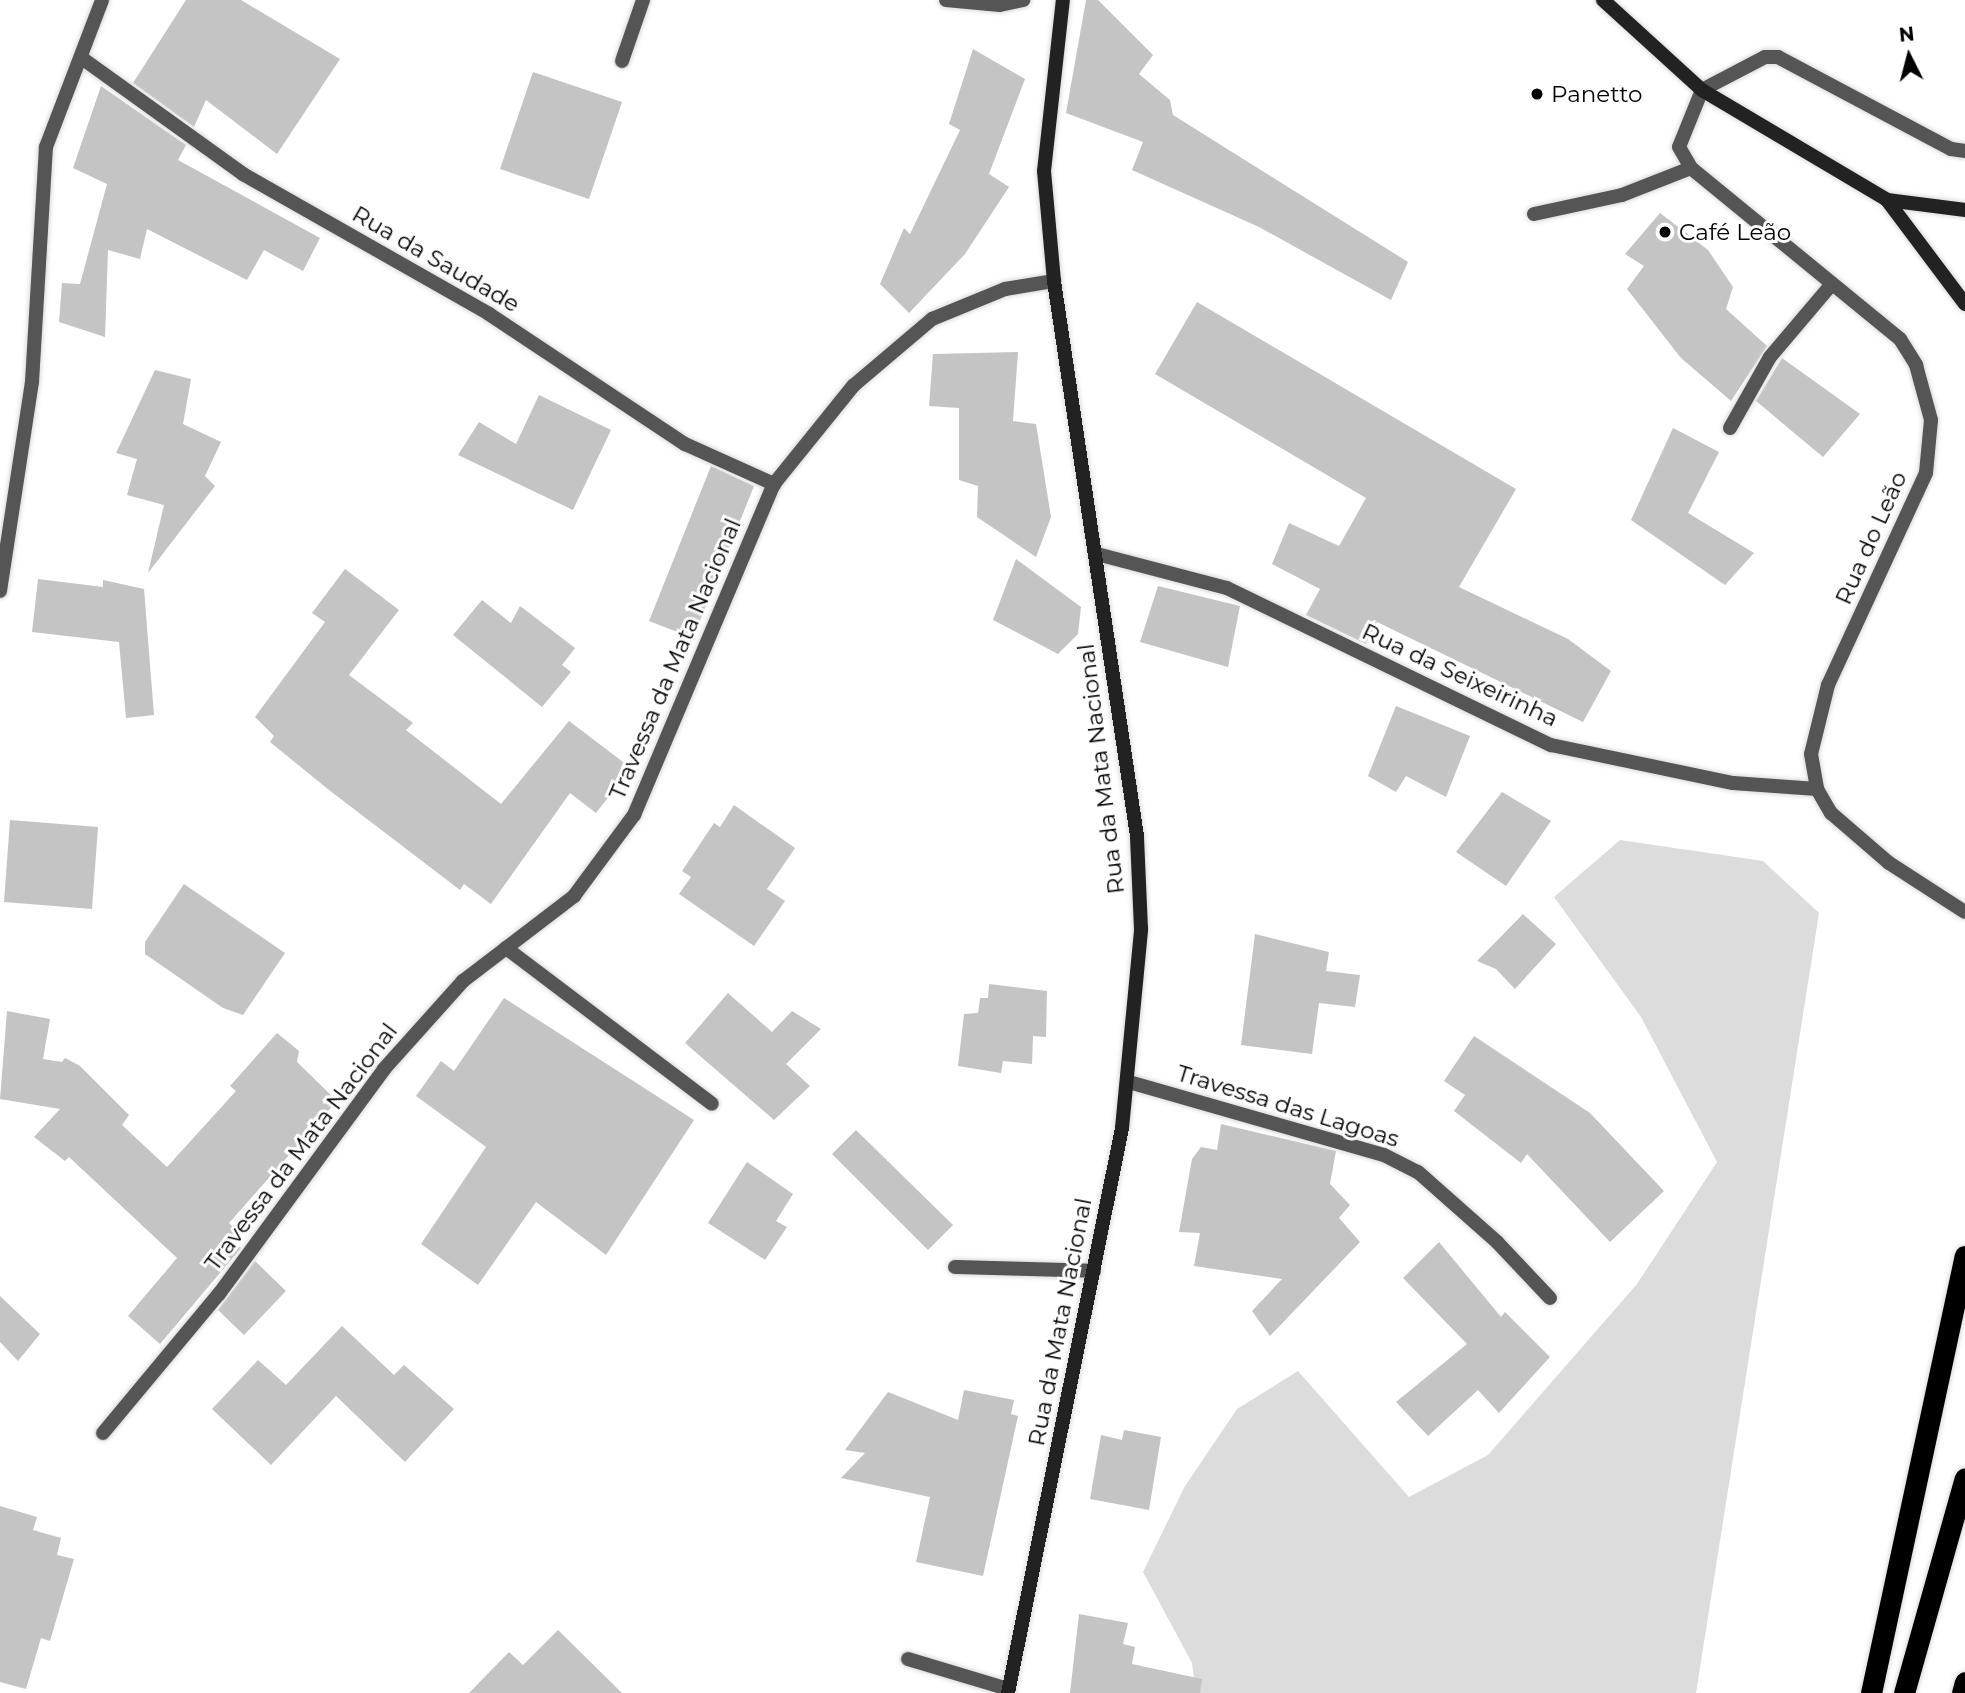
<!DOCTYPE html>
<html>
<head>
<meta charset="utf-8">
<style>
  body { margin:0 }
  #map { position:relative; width:1965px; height:1693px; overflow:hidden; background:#fff; font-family:Montserrat,sans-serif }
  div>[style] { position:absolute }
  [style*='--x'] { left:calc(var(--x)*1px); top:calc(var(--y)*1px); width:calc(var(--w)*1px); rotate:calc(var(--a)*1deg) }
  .green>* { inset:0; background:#dcdcdc }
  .building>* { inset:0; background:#c4c4c4 }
  .roads { filter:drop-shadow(0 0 2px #dbdbdb) drop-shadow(0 0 2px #dbdbdb) }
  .street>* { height:14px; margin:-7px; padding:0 7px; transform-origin:7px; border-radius:7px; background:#555 }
  .secondary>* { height:14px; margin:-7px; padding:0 7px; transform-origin:7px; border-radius:7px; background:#222 }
  .highway>* { height:21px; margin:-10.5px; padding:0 10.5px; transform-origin:10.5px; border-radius:10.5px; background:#000 }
  .dots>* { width:19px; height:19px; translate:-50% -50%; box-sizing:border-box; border:4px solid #fff; border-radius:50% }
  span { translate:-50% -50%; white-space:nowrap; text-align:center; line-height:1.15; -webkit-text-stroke:6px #fff; paint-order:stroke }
  .poi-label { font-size:23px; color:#000 }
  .left { translate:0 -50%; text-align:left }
  .street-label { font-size:23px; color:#000 }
  .north { position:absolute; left:1874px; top:21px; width:70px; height:70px; -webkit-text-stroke:5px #fff; paint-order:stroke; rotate:354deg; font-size:19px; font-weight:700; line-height:28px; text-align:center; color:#000 }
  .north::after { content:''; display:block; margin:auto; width:24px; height:32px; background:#000; clip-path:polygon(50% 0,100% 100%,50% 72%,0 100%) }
</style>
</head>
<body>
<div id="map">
  <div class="green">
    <div style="clip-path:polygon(1620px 840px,1763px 861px,1819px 913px,1696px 1693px,1196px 1693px,1192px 1663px,1143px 1572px,1185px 1486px,1237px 1409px,1298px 1371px,1409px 1497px,1488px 1455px,1637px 1284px,1717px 1162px,1641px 1017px,1554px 897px)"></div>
  </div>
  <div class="building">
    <div style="clip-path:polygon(186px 0,241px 0,340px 59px,277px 154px,206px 100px,194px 127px,133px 83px)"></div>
    <div style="clip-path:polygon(1086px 0,1098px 0,1153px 55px,1139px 74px,1170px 100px,1173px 115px,1408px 262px,1391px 300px,1259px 227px,1132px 170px,1143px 142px,1066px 113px)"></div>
    <div style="clip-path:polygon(973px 49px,1025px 79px,989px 174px,1009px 187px,965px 254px,909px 313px,880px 284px,904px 228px,910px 234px,960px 130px,949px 124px)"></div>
    <div style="clip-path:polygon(533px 72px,622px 102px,589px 199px,500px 169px)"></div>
    <div style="clip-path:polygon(101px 86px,186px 145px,178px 160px,320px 238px,303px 271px,264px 250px,247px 280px,147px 229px,140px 259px,108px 250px,105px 337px,59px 322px,62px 283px,80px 284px,107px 184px,73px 168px)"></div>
    <div style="clip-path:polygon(1660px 213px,1708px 250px,1733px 287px,1726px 309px,1767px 346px,1731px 401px,1681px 358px,1627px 289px,1644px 266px,1625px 254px)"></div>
    <div style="clip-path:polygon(1197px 302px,1516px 489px,1459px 587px,1568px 639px,1611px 671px,1583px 722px,1377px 622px,1366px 644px,1306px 615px,1320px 589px,1272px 564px,1289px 523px,1339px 546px,1366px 498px,1155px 374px)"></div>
    <div style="clip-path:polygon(1018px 352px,1013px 421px,1036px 424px,1051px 517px,1036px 557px,977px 517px,978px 486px,959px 480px,959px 408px,929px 406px,933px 354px)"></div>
    <div style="clip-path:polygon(1782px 358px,1860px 414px,1823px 457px,1756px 401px)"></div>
    <div style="clip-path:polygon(155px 370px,191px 379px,183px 424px,221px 442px,205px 476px,215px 486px,148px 573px,164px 505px,127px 495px,137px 459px,116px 453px)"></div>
    <div style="clip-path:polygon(539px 395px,611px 430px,573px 510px,458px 455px,479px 422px,516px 444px)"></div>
    <div style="clip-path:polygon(1673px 428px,1719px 452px,1688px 513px,1754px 553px,1725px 585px,1631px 520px)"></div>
    <div style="clip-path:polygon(711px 466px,754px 486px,693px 638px,649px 621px)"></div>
    <div style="clip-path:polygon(1016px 559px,1081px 607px,1078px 634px,1058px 654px,993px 620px)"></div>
    <div style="clip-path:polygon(345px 569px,399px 610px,349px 675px,413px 723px,406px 730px,501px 804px,569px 721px,631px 768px,596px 813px,570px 793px,491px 904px,464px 884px,460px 890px,329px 790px,270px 742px,274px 736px,255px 717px,325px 622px,312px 613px)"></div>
    <div style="clip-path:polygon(38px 579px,103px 587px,103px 580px,144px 589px,154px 715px,126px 718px,119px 642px,32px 632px)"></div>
    <div style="clip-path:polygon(1158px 586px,1240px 606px,1228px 667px,1140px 642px)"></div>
    <div style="clip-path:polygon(482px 600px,511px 623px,520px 606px,575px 648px,562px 665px,571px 672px,542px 707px,453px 635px)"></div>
    <div style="clip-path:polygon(1396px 706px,1470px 736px,1446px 797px,1406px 776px,1396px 792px,1368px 776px)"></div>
    <div style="clip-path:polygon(1502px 792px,1551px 821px,1506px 886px,1456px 852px)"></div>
    <div style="clip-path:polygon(734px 805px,795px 848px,767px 889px,785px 901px,754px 946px,679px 894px,691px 877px,682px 871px,714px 823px,720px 827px)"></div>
    <div style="clip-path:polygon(10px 820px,98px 827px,92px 909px,4px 902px)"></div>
    <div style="clip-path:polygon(184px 884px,285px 953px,243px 1015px,223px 1008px,145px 954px,145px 942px)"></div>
    <div style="clip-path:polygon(1523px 914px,1556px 944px,1515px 989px,1496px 969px,1477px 961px)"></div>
    <div style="clip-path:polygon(1255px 934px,1329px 952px,1326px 971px,1360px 975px,1355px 1007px,1319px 1003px,1312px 1054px,1241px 1045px)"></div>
    <div style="clip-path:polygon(989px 984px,1047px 991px,1046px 1037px,1033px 1036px,1032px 1064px,1003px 1061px,1001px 1073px,958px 1066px,964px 1014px,978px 1013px,980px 998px,988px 998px)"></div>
    <div style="clip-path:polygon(728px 993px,772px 1032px,792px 1011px,821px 1029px,786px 1064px,810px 1086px,774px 1120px,685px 1043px)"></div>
    <div style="clip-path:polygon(504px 998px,694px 1120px,606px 1255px,536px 1202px,478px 1285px,421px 1244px,486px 1147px,416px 1096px,441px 1061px,454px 1071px)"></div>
    <div style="clip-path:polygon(7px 1011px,50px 1019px,43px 1059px,62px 1062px,65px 1058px,80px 1066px,129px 1115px,122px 1125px,167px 1167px,236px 1091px,230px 1086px,277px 1033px,299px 1051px,297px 1062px,337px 1101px,229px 1223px,238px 1232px,232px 1239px,241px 1248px,160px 1344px,128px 1316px,177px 1258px,69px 1157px,65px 1161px,34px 1137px,60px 1109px,0 1099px)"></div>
    <div style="clip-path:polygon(1474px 1036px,1590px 1113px,1664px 1191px,1610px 1242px,1527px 1154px,1521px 1163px,1454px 1111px,1465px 1095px,1444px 1081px)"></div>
    <div style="clip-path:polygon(1221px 1124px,1336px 1151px,1330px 1184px,1350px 1205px,1339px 1218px,1360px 1242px,1270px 1336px,1252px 1311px,1282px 1279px,1194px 1266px,1200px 1233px,1179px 1232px,1192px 1159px,1201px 1147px,1217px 1150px)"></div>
    <div style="clip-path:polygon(856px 1130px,953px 1225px,928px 1250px,832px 1154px)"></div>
    <div style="clip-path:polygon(747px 1162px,793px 1194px,776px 1221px,787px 1227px,765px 1260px,708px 1223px)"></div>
    <div style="clip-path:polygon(1439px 1242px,1501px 1317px,1505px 1312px,1550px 1357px,1499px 1413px,1478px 1390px,1428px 1436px,1396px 1402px,1467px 1344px,1403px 1278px)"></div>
    <div style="clip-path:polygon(255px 1261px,286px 1291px,244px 1335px,218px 1310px)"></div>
    <div style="clip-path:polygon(0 1296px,40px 1334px,18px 1361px,0 1342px)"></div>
    <div style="clip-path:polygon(342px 1326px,394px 1375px,404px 1365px,454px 1409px,405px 1462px,336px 1396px,271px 1465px,212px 1409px,258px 1360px,286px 1385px)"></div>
    <div style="clip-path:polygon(964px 1390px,1014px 1400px,1011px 1414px,1018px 1416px,983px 1576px,916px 1562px,930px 1497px,841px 1478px,865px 1453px,845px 1450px,888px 1392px,958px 1420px)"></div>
    <div style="clip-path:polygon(1124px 1430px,1161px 1437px,1149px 1510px,1090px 1499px,1101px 1435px,1122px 1440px)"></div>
    <div style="clip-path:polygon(0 1506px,37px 1517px,33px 1530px,61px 1538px,57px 1555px,74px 1559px,50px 1641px,41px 1638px,26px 1689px,0 1682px)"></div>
    <div style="clip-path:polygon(1079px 1614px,1128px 1623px,1123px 1644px,1135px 1647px,1132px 1664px,1202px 1679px,1200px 1693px,1070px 1693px)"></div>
    <div style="clip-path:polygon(558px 1630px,622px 1693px,469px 1693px,509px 1652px,523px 1665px)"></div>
  </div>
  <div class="roads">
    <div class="street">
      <div style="--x:946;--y:0;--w:54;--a:5.3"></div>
      <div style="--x:1000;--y:5;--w:24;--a:-12"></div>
      <div style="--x:83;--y:59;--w:197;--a:35.7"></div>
      <div style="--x:243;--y:174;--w:283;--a:29.6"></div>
      <div style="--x:489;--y:314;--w:235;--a:33.6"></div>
      <div style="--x:685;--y:444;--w:98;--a:24.2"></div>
      <div style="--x:622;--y:61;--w:65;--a:-71"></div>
      <div style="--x:1965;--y:151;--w:14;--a:-172"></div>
      <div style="--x:1951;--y:149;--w:196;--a:-152"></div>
      <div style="--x:1778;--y:57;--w:13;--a:180"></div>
      <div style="--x:1765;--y:57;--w:71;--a:152.4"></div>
      <div style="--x:1702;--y:90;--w:61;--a:112"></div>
      <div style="--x:1679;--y:147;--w:24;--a:60"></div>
      <div style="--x:1691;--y:168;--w:270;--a:39.3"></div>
      <div style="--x:1900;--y:339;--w:31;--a:58"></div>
      <div style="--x:1916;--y:365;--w:57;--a:74.7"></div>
      <div style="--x:1931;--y:420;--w:53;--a:95.4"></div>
      <div style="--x:1926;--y:473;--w:234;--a:114.8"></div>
      <div style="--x:1828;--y:685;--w:71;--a:103.8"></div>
      <div style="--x:1811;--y:754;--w:36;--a:80"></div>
      <div style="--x:1817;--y:789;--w:28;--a:60"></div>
      <div style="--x:1831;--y:813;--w:77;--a:40.8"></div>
      <div style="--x:1889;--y:863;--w:90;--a:32.8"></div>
      <div style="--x:1534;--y:214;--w:90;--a:-12.2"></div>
      <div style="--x:1622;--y:195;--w:74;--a:-21.4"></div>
      <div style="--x:1730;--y:428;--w:81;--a:-60.6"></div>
      <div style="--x:1770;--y:357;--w:96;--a:-49.7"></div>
      <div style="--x:1097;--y:554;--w:134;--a:14.7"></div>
      <div style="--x:1227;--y:588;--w:360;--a:25.9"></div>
      <div style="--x:1551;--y:745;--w:186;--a:11.8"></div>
      <div style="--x:1733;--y:783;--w:84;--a:4.1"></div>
      <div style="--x:0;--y:591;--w:211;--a:-81.3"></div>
      <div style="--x:32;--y:382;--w:235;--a:-86.6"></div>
      <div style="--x:46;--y:147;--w:157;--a:-69.1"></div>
      <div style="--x:506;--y:948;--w:258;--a:37.1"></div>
      <div style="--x:1129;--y:1082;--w:265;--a:16"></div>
      <div style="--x:1384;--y:1155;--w:38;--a:27"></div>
      <div style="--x:1418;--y:1172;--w:106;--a:41.5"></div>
      <div style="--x:1497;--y:1242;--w:77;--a:46.6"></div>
      <div style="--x:955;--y:1267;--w:139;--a:1.6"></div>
      <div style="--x:103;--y:1433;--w:181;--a:-50.2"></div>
      <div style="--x:219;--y:1294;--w:279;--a:-53.7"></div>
      <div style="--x:384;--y:1069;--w:118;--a:-48.1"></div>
      <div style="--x:463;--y:981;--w:140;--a:-37.4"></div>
      <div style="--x:574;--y:896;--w:101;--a:-53.5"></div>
      <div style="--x:634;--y:815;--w:359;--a:-67.1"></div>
      <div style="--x:774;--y:484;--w:126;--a:-51.1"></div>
      <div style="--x:853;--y:386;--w:104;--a:-40.3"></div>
      <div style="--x:932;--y:319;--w:79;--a:-22.3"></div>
      <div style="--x:1005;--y:289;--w:50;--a:-9.3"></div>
      <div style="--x:908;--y:1659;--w:104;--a:16.7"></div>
    </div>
    <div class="secondary">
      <div style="--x:1603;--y:0;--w:134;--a:42.3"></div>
      <div style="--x:1702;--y:90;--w:215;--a:30.7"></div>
      <div style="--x:1887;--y:200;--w:130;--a:53.1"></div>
      <div style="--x:1887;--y:200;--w:79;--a:7.3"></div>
      <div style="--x:1008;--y:1693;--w:576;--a:-78.59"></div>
      <div style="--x:1122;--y:1128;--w:200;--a:-84.5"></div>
      <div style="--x:1141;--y:929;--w:93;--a:-92.5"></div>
      <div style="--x:1137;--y:836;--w:561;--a:-98.51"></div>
      <div style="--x:1054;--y:281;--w:110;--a:-95.2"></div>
      <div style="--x:1044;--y:171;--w:172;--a:-83.7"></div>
    </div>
    <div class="highway">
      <div style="--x:1871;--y:1693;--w:447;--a:-77.9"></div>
      <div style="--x:1904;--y:1693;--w:223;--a:-74.2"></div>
      <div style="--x:1962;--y:1693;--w:11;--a:-75"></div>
    </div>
  </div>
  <div class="dots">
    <div style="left:1537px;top:94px;background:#000"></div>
    <div style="left:1665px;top:232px;background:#000"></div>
  </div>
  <div class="poi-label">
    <span class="left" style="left:1551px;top:94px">Panetto</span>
    <span class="left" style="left:1679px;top:232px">Café Leão</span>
  </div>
  <div class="street-label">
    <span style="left:436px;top:259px;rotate:30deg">Rua da Saudade</span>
    <span style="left:1871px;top:538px;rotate:-66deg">Rua do Leão</span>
    <span style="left:675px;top:659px;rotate:-67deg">Travessa da Mata Nacional</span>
    <span style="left:1460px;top:675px;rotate:25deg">Rua da Seixeirinha</span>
    <span style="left:1101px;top:769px;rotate:-97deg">Rua da Mata Nacional</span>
    <span style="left:1288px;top:1106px;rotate:17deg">Travessa das Lagoas</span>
    <span style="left:301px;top:1147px;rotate:-53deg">Travessa da Mata Nacional</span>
    <span style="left:1060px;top:1322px;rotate:-79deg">Rua da Mata Nacional</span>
  </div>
  <div class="north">N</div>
</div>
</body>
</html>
